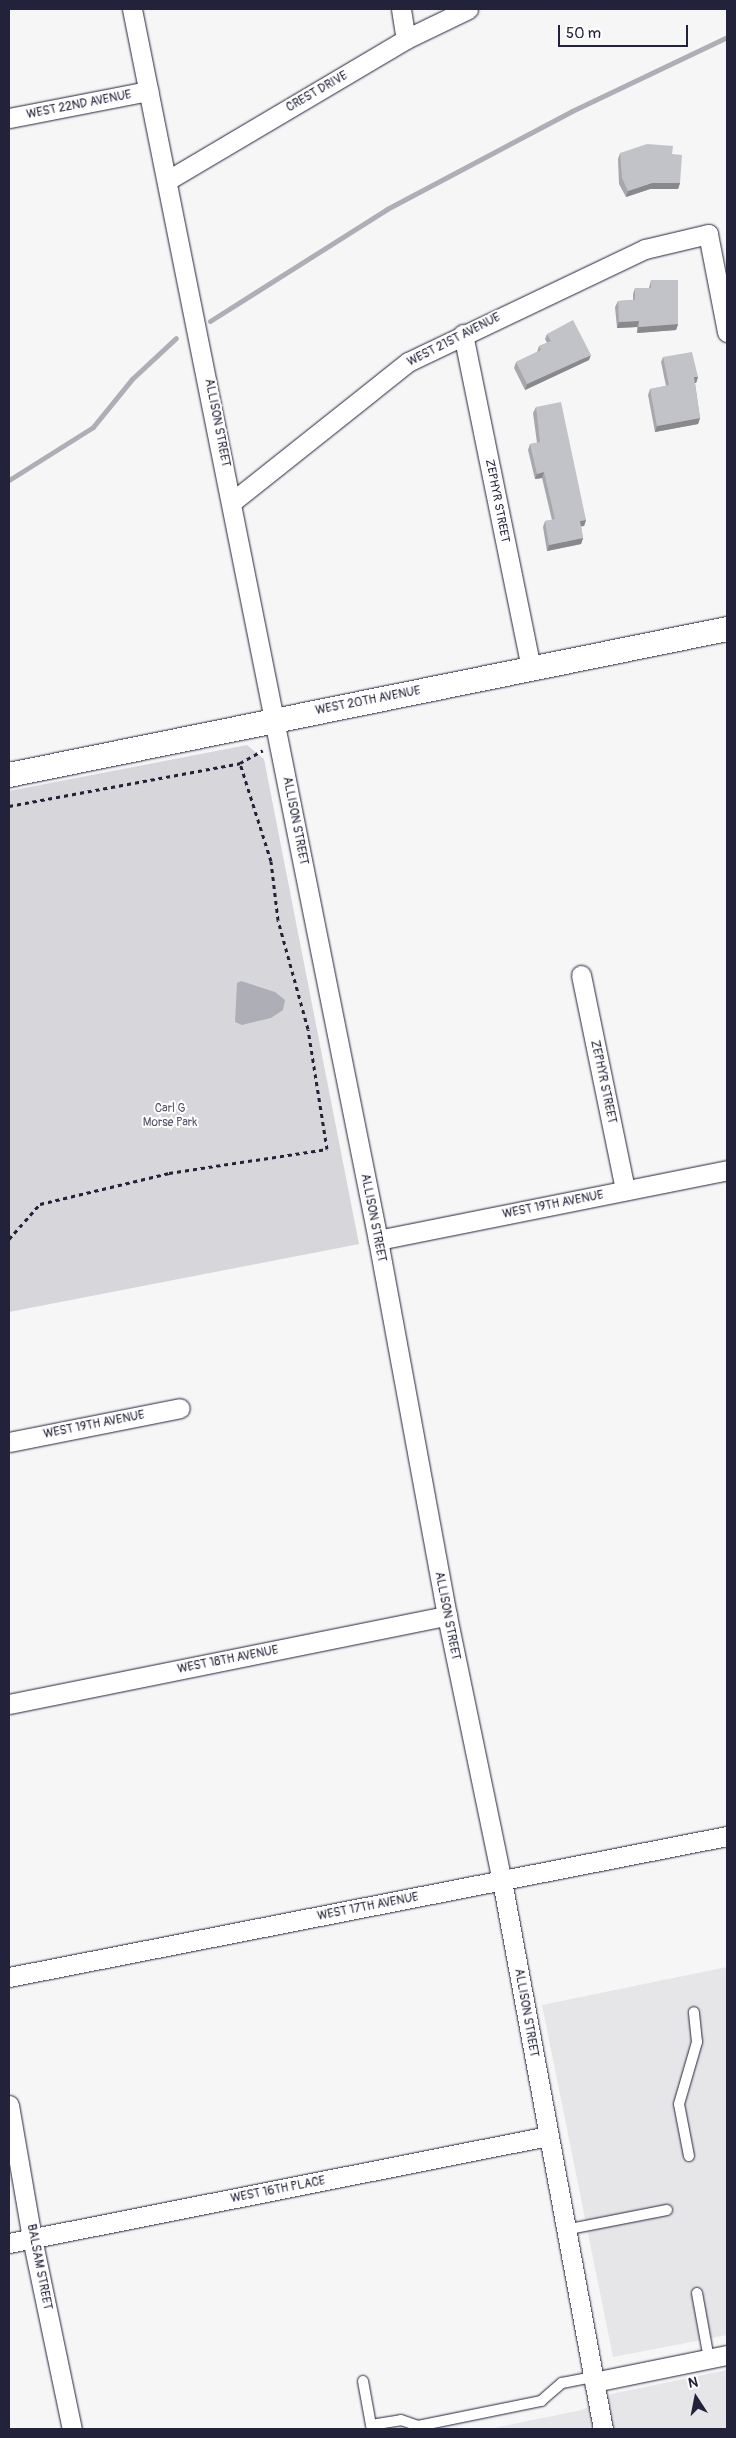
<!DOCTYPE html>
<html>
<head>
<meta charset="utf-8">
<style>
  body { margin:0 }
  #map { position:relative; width:736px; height:2438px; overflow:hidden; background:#f6f6f7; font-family:Pangolin,sans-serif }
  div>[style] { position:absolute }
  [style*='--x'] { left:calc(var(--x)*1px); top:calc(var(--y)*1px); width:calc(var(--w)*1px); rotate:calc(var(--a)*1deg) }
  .built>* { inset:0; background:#e6e6e9 }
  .green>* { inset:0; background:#d7d7db }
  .water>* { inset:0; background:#aeaeb7 }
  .stream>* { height:5px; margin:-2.5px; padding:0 2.5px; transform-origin:2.5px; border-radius:2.5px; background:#aeaeb7 }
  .path>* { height:3px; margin-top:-1.5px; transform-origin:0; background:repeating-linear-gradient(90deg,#22223b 0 4px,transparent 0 8px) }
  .roads { filter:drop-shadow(0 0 1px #22223b) drop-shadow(0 0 1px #22223b) }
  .service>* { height:10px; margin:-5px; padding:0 5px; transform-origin:5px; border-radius:5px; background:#fff }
  .minor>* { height:19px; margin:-9.5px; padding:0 9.5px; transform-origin:9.5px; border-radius:9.5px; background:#fff }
  .tertiary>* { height:24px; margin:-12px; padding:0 12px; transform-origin:12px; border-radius:12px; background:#fff }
  .wall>* { inset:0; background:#a7a7ad }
  .shaded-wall>* { inset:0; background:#88888d }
  .building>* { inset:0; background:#c2c2c9 }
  span { translate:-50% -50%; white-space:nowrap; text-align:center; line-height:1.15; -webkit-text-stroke:4px #fff; paint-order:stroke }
  .street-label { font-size:12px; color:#22223b }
  .park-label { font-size:12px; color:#58586b }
  .frame { position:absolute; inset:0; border:10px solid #22223b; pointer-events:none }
  .north { position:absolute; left:671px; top:2373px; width:50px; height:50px; -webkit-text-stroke:4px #fff; paint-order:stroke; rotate:349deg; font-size:14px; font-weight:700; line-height:20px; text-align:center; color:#22223b }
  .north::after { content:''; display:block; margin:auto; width:18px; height:22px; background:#22223b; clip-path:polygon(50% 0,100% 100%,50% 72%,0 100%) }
  .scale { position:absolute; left:558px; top:25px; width:130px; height:22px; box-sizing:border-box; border:2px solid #22223b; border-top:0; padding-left:6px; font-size:15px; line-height:18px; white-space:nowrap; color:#22223b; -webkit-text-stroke:4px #fff; paint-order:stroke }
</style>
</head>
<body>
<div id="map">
  <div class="built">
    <div style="clip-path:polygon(727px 1967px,727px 2335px,613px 2357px,542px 2005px)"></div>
    <div style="clip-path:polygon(727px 2370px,727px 2429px,489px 2429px,582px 2410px,611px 2394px)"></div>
  </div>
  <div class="green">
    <div style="clip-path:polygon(247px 745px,264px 759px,359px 1244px,9px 1312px,9px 791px)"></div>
  </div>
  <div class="water">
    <div style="clip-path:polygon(241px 981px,275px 992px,285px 1000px,283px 1010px,271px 1018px,242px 1025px,235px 1022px,237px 983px)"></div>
  </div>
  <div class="stream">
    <div style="--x:210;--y:321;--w:209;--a:-32.3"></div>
    <div style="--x:387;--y:209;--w:209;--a:-27.9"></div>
    <div style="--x:572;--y:111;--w:172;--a:-25.5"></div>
    <div style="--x:9;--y:480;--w:99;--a:-32.2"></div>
    <div style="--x:93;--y:427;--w:62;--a:-50.9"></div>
    <div style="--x:132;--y:379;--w:60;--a:-43"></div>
  </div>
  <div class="path">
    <div style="--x:9;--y:806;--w:235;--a:-10.5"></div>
    <div style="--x:240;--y:763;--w:26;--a:-29"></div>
    <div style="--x:9;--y:1239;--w:47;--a:-48.5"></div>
    <div style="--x:40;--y:1204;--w:133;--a:-13.5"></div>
    <div style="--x:169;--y:1173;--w:160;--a:-8.6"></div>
    <div style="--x:327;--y:1149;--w:121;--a:-99"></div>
    <div style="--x:308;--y:1029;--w:113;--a:-105.4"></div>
    <div style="--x:278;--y:920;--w:59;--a:-96.8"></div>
    <div style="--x:271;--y:861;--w:103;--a:-107.6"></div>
  </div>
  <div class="roads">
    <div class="service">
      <div style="--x:689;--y:2156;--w:53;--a:-100.9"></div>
      <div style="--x:679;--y:2104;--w:65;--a:-73.8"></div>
      <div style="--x:697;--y:2042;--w:30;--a:-96"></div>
      <div style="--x:565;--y:2230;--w:104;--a:-11.1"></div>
      <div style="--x:697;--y:2293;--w:67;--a:79.7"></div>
      <div style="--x:363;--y:2381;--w:45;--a:79.7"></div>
      <div style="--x:371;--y:2425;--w:30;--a:-9"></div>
      <div style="--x:401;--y:2420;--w:18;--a:19"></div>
      <div style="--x:418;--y:2426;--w:126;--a:-11.5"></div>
      <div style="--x:541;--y:2401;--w:28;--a:-41"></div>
      <div style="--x:562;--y:2383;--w:32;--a:-11"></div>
    </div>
    <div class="minor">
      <div style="--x:132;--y:9;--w:1255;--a:78.7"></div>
      <div style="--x:378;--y:1240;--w:382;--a:79.6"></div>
      <div style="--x:447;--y:1616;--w:271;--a:78.3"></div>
      <div style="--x:502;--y:1881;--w:557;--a:79.56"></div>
      <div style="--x:401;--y:9;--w:30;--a:81"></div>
      <div style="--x:9;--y:118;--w:142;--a:-11"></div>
      <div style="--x:168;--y:180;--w:277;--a:-30.6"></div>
      <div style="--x:406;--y:39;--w:69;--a:-25.8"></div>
      <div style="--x:463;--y:334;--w:342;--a:78.5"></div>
      <div style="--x:232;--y:502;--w:225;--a:-38.5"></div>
      <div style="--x:408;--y:362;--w:263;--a:-25.5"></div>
      <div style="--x:645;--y:249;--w:65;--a:-13.4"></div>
      <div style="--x:708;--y:234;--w:100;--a:79"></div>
      <div style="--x:581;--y:975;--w:219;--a:78.4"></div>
      <div style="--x:378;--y:1240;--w:356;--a:-11.3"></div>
      <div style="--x:9;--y:1442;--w:174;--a:-11.2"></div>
      <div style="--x:9;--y:1704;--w:447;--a:-11.4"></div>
      <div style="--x:9;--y:1977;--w:732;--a:-11.11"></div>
      <div style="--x:9;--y:2105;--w:135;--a:80.2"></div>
      <div style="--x:32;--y:2238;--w:195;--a:78.2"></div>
      <div style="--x:9;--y:2243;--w:550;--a:-11.23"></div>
      <div style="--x:594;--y:2382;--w:136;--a:-11.5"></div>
    </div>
    <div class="tertiary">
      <div style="--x:9;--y:775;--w:733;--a:-11.49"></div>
    </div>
  </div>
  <div class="wall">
    <div style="clip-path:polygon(620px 153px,672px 154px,680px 183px,678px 189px,650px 189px,626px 197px,619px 184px,618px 159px)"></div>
    <div style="clip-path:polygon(651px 280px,678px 324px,676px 330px,637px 333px,637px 327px,617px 328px,615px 307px,618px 301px,633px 300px,633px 294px,635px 288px,649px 288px)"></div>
    <div style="clip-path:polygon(547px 334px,589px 360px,525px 390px,514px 368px,516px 362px,537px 352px,539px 346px,547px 343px,545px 339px)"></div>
    <div style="clip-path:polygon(663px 357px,698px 377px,696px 383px,695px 383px,700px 418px,698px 424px,655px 432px,648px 395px,650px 389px,666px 386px,661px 362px)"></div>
    <div style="clip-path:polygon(536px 407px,586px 520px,584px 526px,581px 526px,583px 538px,581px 544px,547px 551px,543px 527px,545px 521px,552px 520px,542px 478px,535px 479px,528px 450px,530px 444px,537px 443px,533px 413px)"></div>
  </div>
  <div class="shaded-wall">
    <div style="clip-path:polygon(652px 183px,680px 183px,678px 189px,650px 189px,626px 197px,628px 191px)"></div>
    <div style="clip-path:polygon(639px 321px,637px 327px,617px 328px,619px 322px)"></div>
    <div style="clip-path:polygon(678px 324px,676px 330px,637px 333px,639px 327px)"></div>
    <div style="clip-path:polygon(591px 355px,589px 360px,525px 390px,527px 384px)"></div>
    <div style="clip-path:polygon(694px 377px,698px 377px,696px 383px,692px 383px)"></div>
    <div style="clip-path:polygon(700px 418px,698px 424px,655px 432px,657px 426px)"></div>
    <div style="clip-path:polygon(544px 472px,542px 478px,535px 479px,537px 474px)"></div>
    <div style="clip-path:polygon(586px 520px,584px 526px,578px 527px,580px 521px)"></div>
    <div style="clip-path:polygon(583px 538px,581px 544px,547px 551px,549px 545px)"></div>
  </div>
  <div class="building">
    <div style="clip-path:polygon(647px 144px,673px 146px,672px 154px,682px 155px,680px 183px,652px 183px,628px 191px,622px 178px,620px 153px)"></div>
    <div style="clip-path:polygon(651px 280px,678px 280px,678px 324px,639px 327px,639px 321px,619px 322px,618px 301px,635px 300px,635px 288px,651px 288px)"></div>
    <div style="clip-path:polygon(573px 320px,591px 355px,527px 384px,516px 362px,541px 350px,539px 346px,551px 341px,547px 334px)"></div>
    <div style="clip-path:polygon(692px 352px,698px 377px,694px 377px,700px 418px,657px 426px,650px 389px,669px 385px,663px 357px)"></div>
    <div style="clip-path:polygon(561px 402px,586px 520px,580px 521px,583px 538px,549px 545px,545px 521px,555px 519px,544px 472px,537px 474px,530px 444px,540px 442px,536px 407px)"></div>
  </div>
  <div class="street-label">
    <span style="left:317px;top:92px;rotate:-30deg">CREST DRIVE</span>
    <span style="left:79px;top:105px;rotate:-11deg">WEST 22ND AVENUE</span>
    <span style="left:454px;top:340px;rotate:-27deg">WEST 21ST AVENUE</span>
    <span style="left:217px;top:423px;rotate:79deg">ALLISON STREET</span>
    <span style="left:497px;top:501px;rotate:79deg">ZEPHYR STREET</span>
    <span style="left:368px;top:701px;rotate:-11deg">WEST 20TH AVENUE</span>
    <span style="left:295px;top:821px;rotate:79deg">ALLISON STREET</span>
    <span style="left:603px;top:1082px;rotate:78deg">ZEPHYR STREET</span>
    <span style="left:553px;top:1205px;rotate:-11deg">WEST 19TH AVENUE</span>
    <span style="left:373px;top:1218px;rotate:79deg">ALLISON STREET</span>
    <span style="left:94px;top:1425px;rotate:-11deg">WEST 19TH AVENUE</span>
    <span style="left:447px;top:1616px;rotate:79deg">ALLISON STREET</span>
    <span style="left:228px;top:1660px;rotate:-11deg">WEST 18TH AVENUE</span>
    <span style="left:368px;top:1907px;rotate:-11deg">WEST 17TH AVENUE</span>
    <span style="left:526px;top:2013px;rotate:80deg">ALLISON STREET</span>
    <span style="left:278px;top:2190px;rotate:-11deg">WEST 16TH PLACE</span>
    <span style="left:39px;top:2267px;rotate:79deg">BALSAM STREET</span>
  </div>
  <div class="park-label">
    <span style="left:170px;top:1116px">Carl G<br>Morse Park</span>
  </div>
  <div class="frame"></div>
  <div class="north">N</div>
  <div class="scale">50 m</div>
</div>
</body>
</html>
